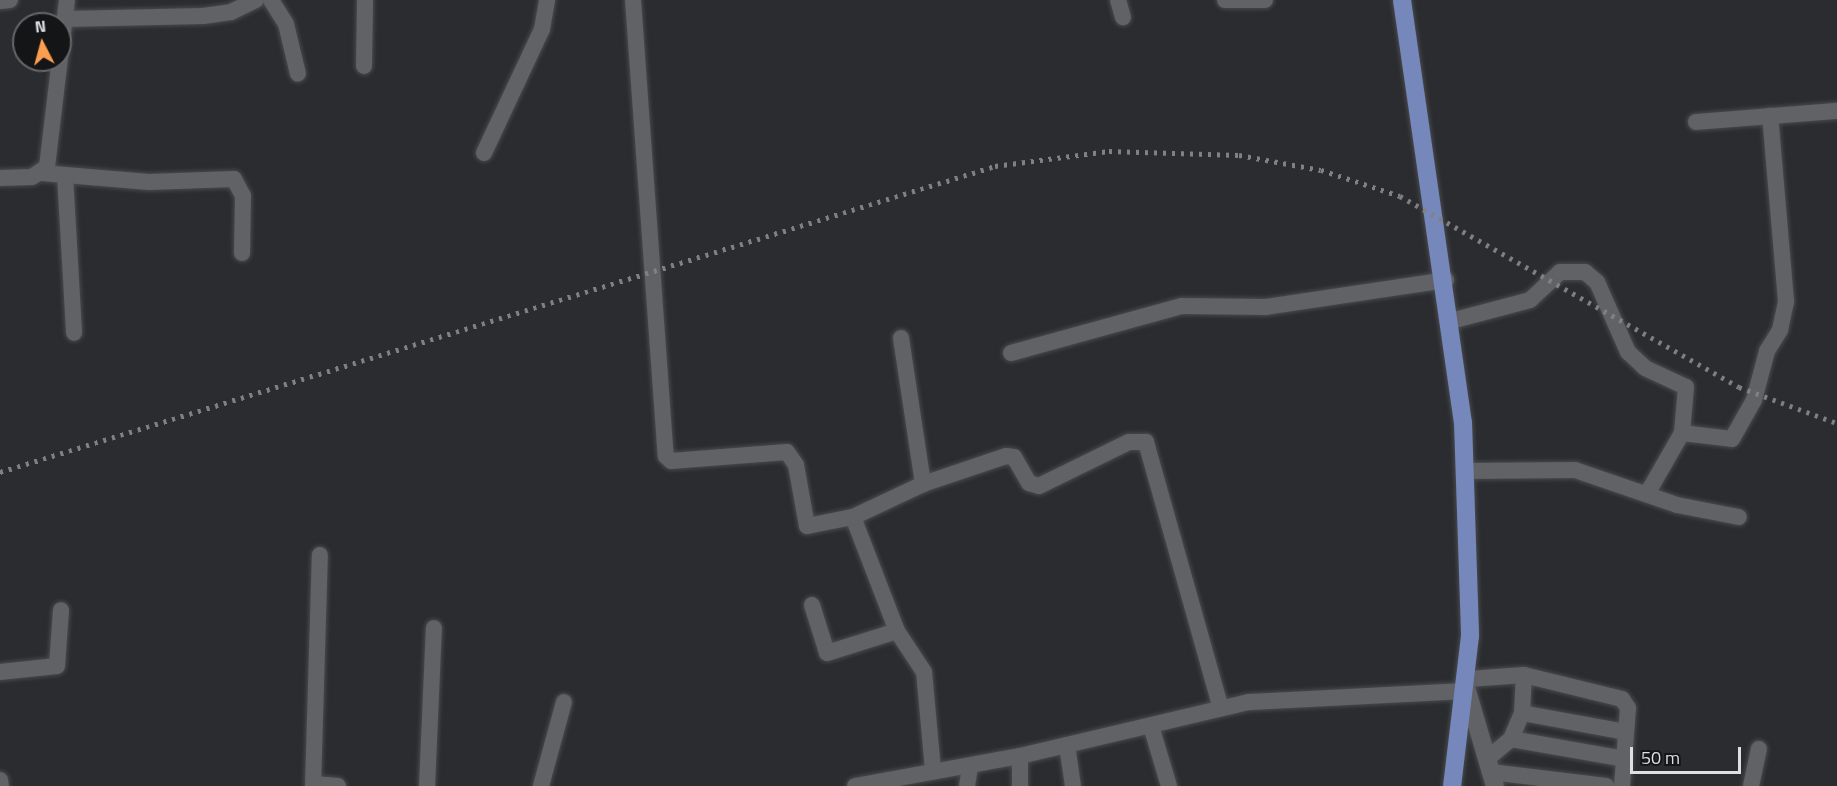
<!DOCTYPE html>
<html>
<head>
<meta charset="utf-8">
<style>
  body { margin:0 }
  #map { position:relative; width:1837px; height:786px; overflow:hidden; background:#2b2c30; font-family:"Titillium Web",sans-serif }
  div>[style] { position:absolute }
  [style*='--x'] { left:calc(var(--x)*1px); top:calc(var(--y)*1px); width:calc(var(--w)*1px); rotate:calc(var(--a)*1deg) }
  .roads { filter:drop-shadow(0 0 2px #484a4d) drop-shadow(0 0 2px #484a4d) }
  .street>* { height:16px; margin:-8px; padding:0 8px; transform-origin:8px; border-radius:8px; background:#606266 }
  .secondary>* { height:18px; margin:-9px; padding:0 9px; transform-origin:9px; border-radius:9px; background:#606266 }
  .primary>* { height:18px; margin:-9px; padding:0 9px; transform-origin:9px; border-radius:9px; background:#7688bb }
  .rail>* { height:4.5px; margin-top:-2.25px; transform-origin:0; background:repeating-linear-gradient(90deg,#808185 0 3px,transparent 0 9px) }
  span { translate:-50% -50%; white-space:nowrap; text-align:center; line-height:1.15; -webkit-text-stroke:6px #141517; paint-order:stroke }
  .north { position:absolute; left:12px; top:12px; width:60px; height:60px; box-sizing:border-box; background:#141517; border:2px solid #656668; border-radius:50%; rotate:354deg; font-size:16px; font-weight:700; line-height:24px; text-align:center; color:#dedfe2 }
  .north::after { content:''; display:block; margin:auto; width:21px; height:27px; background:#fb9e50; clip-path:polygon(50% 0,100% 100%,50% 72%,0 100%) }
  .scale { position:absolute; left:1630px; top:747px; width:111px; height:27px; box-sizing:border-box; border:3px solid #dedfe2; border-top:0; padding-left:8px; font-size:18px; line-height:21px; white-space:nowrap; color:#dedfe2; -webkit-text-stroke:4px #141517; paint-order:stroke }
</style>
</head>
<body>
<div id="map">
  <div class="roads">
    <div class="street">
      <div style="--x:271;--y:0;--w:28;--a:58"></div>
      <div style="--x:286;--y:24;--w:51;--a:76.5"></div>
      <div style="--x:633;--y:0;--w:457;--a:85.9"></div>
      <div style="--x:666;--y:456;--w:7;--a:45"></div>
      <div style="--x:671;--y:461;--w:116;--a:-4.4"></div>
      <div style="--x:787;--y:452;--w:16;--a:55"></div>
      <div style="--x:796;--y:465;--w:62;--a:79.8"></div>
      <div style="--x:807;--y:526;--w:47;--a:-11.1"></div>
      <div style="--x:1118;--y:0;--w:18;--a:74"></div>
      <div style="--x:1225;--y:0;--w:40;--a:0"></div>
      <div style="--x:0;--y:1;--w:10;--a:-6"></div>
      <div style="--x:65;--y:19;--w:138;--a:-1.2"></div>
      <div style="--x:203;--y:16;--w:28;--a:-8"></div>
      <div style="--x:231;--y:12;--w:28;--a:-26"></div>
      <div style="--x:364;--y:66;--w:66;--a:-89.1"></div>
      <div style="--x:1696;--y:122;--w:141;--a:-4.5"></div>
      <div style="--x:484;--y:153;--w:137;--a:-64.9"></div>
      <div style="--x:542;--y:29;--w:29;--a:-80"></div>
      <div style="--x:42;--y:173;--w:107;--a:4.8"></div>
      <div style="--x:149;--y:182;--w:85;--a:-2"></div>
      <div style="--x:234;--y:179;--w:19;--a:62"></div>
      <div style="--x:243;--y:196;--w:57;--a:91"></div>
      <div style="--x:65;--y:175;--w:158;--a:86.7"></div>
      <div style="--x:0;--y:178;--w:32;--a:-2"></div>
      <div style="--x:32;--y:177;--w:18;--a:-34"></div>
      <div style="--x:47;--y:167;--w:168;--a:-83.2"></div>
      <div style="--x:1451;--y:321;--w:82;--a:-14.9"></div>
      <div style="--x:1530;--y:300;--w:41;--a:-43"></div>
      <div style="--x:1560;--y:272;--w:25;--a:0"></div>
      <div style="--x:1585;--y:272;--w:16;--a:40"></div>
      <div style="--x:1597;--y:282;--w:77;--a:66.1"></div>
      <div style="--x:1628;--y:352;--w:23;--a:43"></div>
      <div style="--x:1645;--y:368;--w:45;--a:24.9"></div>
      <div style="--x:1686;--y:387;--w:46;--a:95"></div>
      <div style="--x:901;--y:338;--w:148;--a:81.4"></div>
      <div style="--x:1011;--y:353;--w:177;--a:-15.4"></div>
      <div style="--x:1182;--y:306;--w:84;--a:0.7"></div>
      <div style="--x:1266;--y:307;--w:182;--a:-8.5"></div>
      <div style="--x:1465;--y:471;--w:110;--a:-0.5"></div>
      <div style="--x:1575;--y:470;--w:108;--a:18.9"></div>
      <div style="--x:1677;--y:505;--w:63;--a:11"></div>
      <div style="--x:1647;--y:494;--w:70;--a:-60.2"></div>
      <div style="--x:1682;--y:433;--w:50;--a:6.8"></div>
      <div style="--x:1732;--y:439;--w:45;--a:-60.6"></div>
      <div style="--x:1754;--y:400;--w:51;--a:-75.1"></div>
      <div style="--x:1767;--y:351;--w:25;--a:-58"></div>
      <div style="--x:1780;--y:330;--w:30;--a:-78"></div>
      <div style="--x:1786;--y:301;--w:186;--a:-94.9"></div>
      <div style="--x:812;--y:605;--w:50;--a:72.6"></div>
      <div style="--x:827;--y:653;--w:73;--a:-17.4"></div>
      <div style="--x:0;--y:672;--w:57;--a:-6"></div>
      <div style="--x:57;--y:666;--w:56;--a:-85.9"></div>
      <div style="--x:1468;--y:679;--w:56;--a:-4.1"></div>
      <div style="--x:1524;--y:675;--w:101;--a:13.8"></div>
      <div style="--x:1622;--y:699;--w:11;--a:56"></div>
      <div style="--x:1628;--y:708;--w:78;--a:94.4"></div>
      <div style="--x:1522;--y:713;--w:106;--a:10.4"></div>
      <div style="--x:1151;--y:726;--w:63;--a:73.3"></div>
      <div style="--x:1511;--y:739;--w:115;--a:10"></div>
      <div style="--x:1067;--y:745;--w:41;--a:81.7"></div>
      <div style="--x:1487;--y:759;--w:31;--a:-40"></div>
      <div style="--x:1511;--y:739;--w:28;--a:-67"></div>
      <div style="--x:1522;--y:713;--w:38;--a:-87"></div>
      <div style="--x:933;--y:770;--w:98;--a:-95.2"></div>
      <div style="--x:924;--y:672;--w:49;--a:-123.4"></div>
      <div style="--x:897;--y:631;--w:122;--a:-111.1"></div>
      <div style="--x:853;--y:517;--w:77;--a:-25.2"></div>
      <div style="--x:923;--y:484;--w:88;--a:-18.6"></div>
      <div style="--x:1006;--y:456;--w:8;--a:7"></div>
      <div style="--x:1014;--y:457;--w:30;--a:60"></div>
      <div style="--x:1029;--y:483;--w:10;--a:17"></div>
      <div style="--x:1039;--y:486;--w:100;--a:-26.1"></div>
      <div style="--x:1129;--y:442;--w:17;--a:0"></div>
      <div style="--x:1146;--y:442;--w:276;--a:74.3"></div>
      <div style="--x:1491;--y:772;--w:116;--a:6.9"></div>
      <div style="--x:0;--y:780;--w:6;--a:81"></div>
      <div style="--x:314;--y:784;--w:24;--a:5"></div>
      <div style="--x:313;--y:786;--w:231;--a:-88.3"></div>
      <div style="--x:427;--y:786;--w:158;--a:-87.5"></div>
      <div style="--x:541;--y:786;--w:87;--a:-74.7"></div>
      <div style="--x:855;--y:786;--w:168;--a:-10.3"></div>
      <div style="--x:1020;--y:756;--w:235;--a:-13.3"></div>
      <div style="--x:1249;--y:702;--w:218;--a:-2.9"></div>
      <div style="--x:967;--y:786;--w:20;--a:-81"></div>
      <div style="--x:1020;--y:786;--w:30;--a:-90"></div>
      <div style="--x:1751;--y:786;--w:38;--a:-78"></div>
    </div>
    <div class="secondary">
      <div style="--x:1467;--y:691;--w:99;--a:73.6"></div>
    </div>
    <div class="primary">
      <div style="--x:1402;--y:0;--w:426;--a:81.8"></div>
      <div style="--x:1463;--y:422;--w:214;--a:88.1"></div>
      <div style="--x:1470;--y:636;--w:151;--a:96.8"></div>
    </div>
  </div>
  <div class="rail">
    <div style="--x:0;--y:472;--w:1041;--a:-17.09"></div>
    <div style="--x:995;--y:166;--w:115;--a:-7.5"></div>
    <div style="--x:1109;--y:151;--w:130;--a:1.8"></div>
    <div style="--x:1239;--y:155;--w:83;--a:10.4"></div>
    <div style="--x:1321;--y:170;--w:83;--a:18.2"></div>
    <div style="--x:1400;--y:196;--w:389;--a:29.4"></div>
    <div style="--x:1739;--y:387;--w:104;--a:20.2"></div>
  </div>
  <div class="north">N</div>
  <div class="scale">50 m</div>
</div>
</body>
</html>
